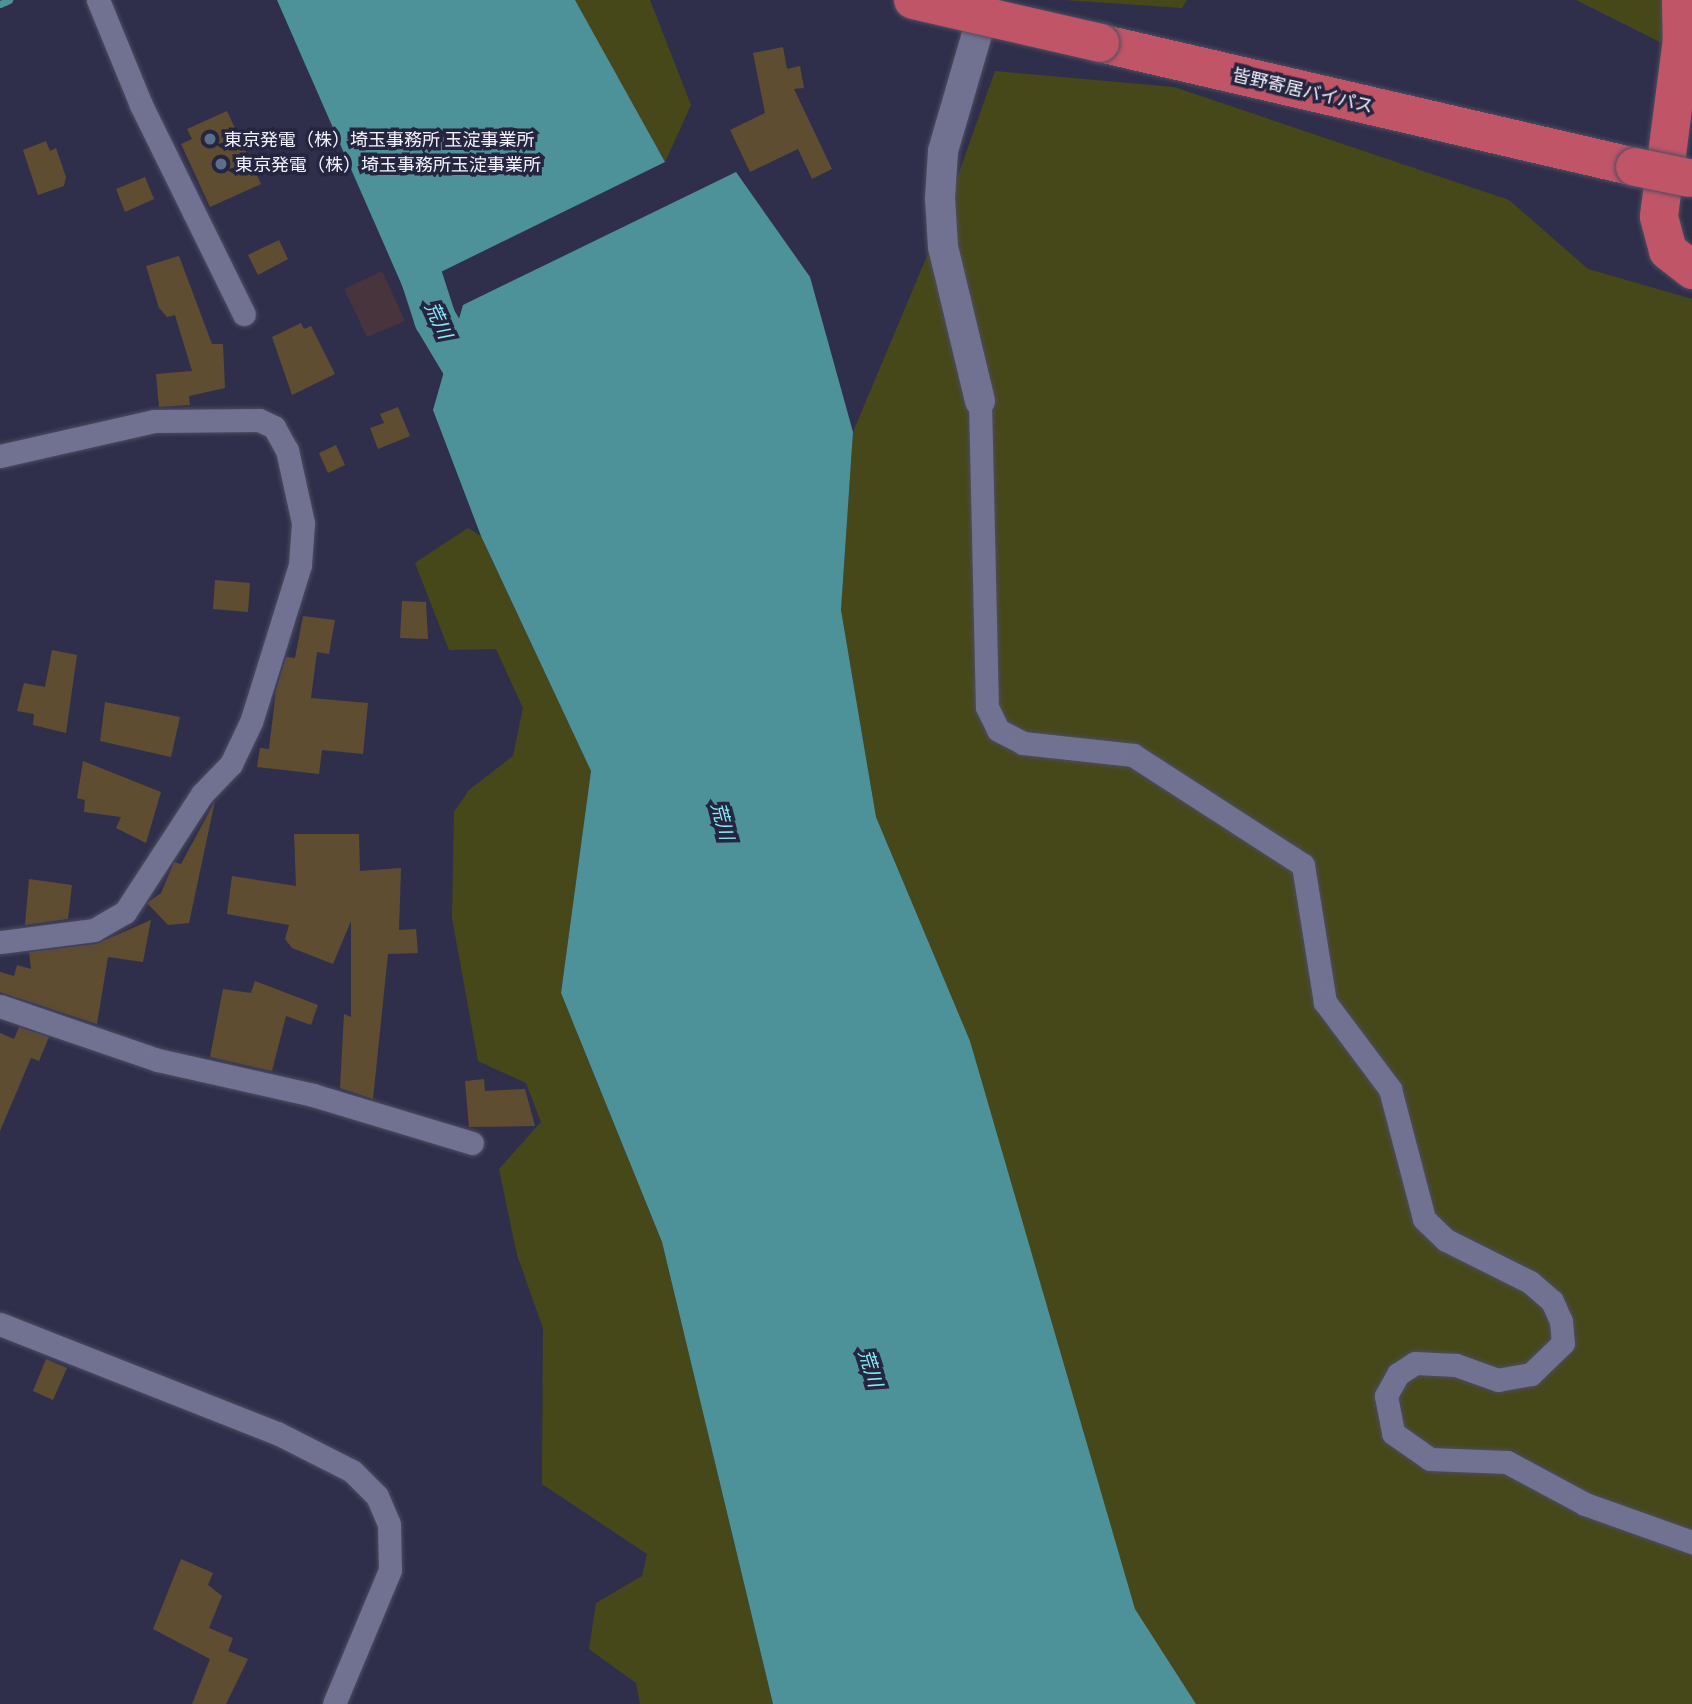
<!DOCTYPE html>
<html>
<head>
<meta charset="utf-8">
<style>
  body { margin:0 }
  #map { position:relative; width:1692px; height:1704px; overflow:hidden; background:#302f4b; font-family:"Golos Text","Noto Sans JP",sans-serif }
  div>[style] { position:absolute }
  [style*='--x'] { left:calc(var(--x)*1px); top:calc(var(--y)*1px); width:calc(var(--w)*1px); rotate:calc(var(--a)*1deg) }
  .industrial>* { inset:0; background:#47343c }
  .green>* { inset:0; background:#474819 }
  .water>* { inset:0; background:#4e9299 }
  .stream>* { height:7px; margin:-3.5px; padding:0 3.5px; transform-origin:3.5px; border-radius:3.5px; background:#4e9299 }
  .river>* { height:42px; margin:-21px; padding:0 21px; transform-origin:21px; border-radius:21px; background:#4e9299 }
  .building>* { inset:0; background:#5f4d31 }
  .roads { filter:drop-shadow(0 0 2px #4c4c61) drop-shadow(0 0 2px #4c4c61) }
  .minor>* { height:23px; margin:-11.5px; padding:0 11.5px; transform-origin:11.5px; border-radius:11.5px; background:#717292 }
  .tertiary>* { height:30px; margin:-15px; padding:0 15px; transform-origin:15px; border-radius:15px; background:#717292 }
  .trunk>* { height:38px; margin:-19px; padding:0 19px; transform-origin:19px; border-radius:19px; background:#c05568 }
  .bridges { filter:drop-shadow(0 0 2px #4c4c61) drop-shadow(0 0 2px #4c4c61) }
  .trunk-bridge>* { height:38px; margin:-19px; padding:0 19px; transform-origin:19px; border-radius:19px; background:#c05568 }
  .dots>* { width:19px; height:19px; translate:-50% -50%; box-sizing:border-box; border:4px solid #262540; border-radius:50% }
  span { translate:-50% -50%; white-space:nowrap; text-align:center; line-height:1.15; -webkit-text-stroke:7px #262540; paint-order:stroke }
  .street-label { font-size:18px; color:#f2f2fd }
  .poi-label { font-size:18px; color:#f2f2fd }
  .left { translate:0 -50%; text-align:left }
  .water-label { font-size:19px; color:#84effa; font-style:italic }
</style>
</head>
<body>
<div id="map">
  <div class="industrial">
    <div style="clip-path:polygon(382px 271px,405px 321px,367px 337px,344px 289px)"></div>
  </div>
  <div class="green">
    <div style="clip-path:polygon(575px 0,650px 0,691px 105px,665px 162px)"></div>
    <div style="clip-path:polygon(1065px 0,1187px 0,1182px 8px)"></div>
    <div style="clip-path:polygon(1576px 0,1692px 0,1692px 58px)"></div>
    <div style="clip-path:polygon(995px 71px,1174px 87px,1509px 200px,1588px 269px,1692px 299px,1692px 1704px,1196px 1704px,1135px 1609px,970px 1041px,876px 817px,841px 610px,853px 432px,943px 218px)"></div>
    <div style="clip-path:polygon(468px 528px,481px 536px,591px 771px,561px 993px,662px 1242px,773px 1704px,640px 1704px,636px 1683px,589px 1649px,596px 1603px,642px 1576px,647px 1554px,542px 1484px,543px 1328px,517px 1255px,499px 1169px,541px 1122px,526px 1083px,478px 1061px,452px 918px,454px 812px,469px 790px,513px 756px,523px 708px,496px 649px,449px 650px,415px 563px)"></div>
  </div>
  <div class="water">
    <div style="clip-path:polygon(277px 0,575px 0,665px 162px,404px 290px)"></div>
    <div style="clip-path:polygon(736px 172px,810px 277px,853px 432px,841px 610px,876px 817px,970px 1041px,1135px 1609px,1196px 1704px,773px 1704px,662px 1242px,561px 993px,591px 771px,481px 536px,433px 410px,463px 305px)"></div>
  </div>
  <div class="stream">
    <div style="--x:0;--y:4;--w:10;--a:-24"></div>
  </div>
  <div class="river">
    <div style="--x:405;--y:226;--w:98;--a:72.1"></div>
    <div style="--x:435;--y:319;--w:90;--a:59.1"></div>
  </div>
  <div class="building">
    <div style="clip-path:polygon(783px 47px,787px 69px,800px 66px,804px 88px,794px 89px,832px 169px,812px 179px,798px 149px,750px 172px,730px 130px,765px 113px,753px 53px)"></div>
    <div style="clip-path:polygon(227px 111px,261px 184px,210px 207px,181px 144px,192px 139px,187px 129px)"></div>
    <div style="clip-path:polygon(46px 141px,50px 151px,56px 148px,66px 177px,64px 186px,38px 195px,23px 150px)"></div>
    <div style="clip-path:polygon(145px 177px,154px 199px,125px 212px,116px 189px)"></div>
    <div style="clip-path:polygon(279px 240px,288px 259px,258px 275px,248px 255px)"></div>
    <div style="clip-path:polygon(179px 256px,212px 344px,223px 344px,225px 388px,189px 396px,190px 405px,159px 407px,156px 374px,192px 371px,175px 315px,167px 317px,159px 308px,146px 266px)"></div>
    <div style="clip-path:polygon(301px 323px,304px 329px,311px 326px,335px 374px,292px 395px,272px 337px)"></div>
    <div style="clip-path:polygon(398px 407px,410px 436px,378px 449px,370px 428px,384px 423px,380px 414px)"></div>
    <div style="clip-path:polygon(336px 445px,345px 465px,328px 473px,319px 453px)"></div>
    <div style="clip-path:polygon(215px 580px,250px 583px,248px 612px,213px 609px)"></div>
    <div style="clip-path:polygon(402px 601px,426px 602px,428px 639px,400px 638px)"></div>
    <div style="clip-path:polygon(303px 616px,335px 620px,329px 654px,317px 652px,311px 698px,368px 703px,363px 754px,322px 750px,319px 774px,257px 767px,260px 748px,269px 749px,276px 690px,286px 657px,295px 658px)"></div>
    <div style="clip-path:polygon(52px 650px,77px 655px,66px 733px,33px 725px,34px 714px,17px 711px,24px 683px,45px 687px)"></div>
    <div style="clip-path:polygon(105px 702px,180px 717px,171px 757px,100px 741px)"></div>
    <div style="clip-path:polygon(83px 761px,161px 792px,146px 843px,116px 828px,121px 817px,84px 812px,85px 800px,77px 798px)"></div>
    <div style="clip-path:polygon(215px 801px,189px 923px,168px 925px,147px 903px,161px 893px,174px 862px,181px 864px)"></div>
    <div style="clip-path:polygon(294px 834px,359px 834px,360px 871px,401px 868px,399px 930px,416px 929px,418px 953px,388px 954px,373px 1099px,340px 1088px,344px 1014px,351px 1017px,351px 921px,333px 964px,292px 948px,285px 939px,289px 925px,227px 914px,232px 876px,296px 886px)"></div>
    <div style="clip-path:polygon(29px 879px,72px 885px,68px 919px,25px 925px)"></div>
    <div style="clip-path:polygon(151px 920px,143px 962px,108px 957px,97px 1024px,0 992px,0 972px,14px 976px,17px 965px,31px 969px,29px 952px,96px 944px)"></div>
    <div style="clip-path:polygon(255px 981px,318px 1005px,311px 1025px,286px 1016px,272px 1071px,210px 1057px,223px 989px,251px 993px)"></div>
    <div style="clip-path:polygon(19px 1027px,49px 1037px,39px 1061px,31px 1058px,0 1131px,0 1033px,14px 1039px)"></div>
    <div style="clip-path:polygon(484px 1079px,485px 1091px,525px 1089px,535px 1126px,469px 1127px,465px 1081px)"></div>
    <div style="clip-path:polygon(46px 1359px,67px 1368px,53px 1400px,33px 1391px)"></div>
    <div style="clip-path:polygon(181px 1559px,213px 1573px,208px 1585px,222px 1596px,209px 1628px,233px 1638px,228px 1651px,248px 1659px,226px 1704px,192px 1704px,210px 1659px,153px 1629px)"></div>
  </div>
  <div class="roads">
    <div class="minor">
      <div style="--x:98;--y:0;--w:113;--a:67.7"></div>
      <div style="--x:141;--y:105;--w:233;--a:63.8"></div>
      <div style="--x:980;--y:401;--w:306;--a:88.7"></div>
      <div style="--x:987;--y:707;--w:25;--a:64"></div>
      <div style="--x:998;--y:730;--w:28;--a:27"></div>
      <div style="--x:1023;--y:743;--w:111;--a:6.2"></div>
      <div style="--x:1133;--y:755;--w:202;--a:32.9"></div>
      <div style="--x:1303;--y:865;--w:139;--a:80.9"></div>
      <div style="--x:1325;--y:1002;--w:109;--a:53.2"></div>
      <div style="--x:1390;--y:1089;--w:134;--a:75.3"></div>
      <div style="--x:1424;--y:1219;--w:30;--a:44"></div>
      <div style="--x:1446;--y:1240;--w:94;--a:26.6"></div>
      <div style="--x:1530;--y:1282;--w:29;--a:41"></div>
      <div style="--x:1552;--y:1301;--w:22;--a:66"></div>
      <div style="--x:1561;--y:1321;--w:22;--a:85"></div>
      <div style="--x:1563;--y:1343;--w:45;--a:135.9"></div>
      <div style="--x:1531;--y:1374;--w:34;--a:170"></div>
      <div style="--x:1498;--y:1380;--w:45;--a:-160.3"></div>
      <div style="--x:1456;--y:1365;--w:41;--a:-177.2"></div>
      <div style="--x:1415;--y:1363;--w:20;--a:147"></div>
      <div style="--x:1398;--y:1374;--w:25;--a:119"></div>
      <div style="--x:1386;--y:1396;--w:38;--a:79"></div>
      <div style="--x:1393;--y:1433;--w:45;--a:35.1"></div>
      <div style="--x:1430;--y:1459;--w:77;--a:2.2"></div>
      <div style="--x:1507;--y:1462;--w:89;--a:28.3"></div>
      <div style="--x:1585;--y:1504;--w:114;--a:19.6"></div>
      <div style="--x:0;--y:456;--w:158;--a:-12.8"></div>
      <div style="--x:154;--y:421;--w:105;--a:-0.5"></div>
      <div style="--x:259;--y:420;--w:17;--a:25"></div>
      <div style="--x:274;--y:427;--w:26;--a:61"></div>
      <div style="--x:287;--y:450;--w:75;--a:77.6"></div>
      <div style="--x:303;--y:523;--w:42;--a:94.1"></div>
      <div style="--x:300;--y:565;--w:164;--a:107.3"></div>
      <div style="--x:251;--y:722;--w:47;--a:115.5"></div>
      <div style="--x:231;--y:764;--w:42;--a:134"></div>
      <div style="--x:202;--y:794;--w:141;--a:123.1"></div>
      <div style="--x:125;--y:912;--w:36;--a:150"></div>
      <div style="--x:94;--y:930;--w:95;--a:172.7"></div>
      <div style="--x:0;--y:1006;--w:167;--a:18.9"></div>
      <div style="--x:158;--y:1060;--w:159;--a:12.7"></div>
      <div style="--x:313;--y:1095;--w:166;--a:16.8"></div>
      <div style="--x:0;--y:1324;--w:298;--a:21.5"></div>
      <div style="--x:277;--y:1433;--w:84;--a:26.9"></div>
      <div style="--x:352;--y:1471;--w:35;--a:45"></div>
      <div style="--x:377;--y:1496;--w:30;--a:67"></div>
      <div style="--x:389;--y:1524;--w:46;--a:88.8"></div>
      <div style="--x:390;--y:1570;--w:145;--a:112.7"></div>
    </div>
    <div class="tertiary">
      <div style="--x:980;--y:401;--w:158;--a:-103.5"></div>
      <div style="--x:943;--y:247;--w:49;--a:-93.5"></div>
      <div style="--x:940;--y:198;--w:47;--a:-86.3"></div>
      <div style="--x:943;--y:151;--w:157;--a:-73.8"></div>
    </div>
    <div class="trunk">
      <div style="--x:1681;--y:0;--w:39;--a:89"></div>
      <div style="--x:1682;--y:39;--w:179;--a:97.4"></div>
      <div style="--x:1659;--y:217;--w:35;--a:75"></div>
      <div style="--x:1668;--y:251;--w:31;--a:38"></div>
      <div style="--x:1100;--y:43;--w:549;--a:13.05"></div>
    </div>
  </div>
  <div class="bridges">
    <div class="trunk-bridge">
      <div style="--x:913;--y:0;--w:192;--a:12.9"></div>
      <div style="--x:1635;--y:167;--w:55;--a:11.5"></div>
    </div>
  </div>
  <div class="dots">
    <div style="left:210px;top:139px;background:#5c6f8a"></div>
    <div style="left:221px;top:164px;background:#5c6f8a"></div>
  </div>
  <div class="street-label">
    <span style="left:1303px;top:90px;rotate:13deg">皆野寄居バイパス</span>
  </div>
  <div class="poi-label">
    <span class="left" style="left:224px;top:139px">東京発電（株）埼玉事務所 玉淀事業所</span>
    <span class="left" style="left:235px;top:164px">東京発電（株）埼玉事務所玉淀事業所</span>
  </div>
  <div class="water-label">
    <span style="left:439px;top:320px;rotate:65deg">荒川</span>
    <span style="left:723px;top:821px;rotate:75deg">荒川</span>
    <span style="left:871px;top:1368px;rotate:72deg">荒川</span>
  </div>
</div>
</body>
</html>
